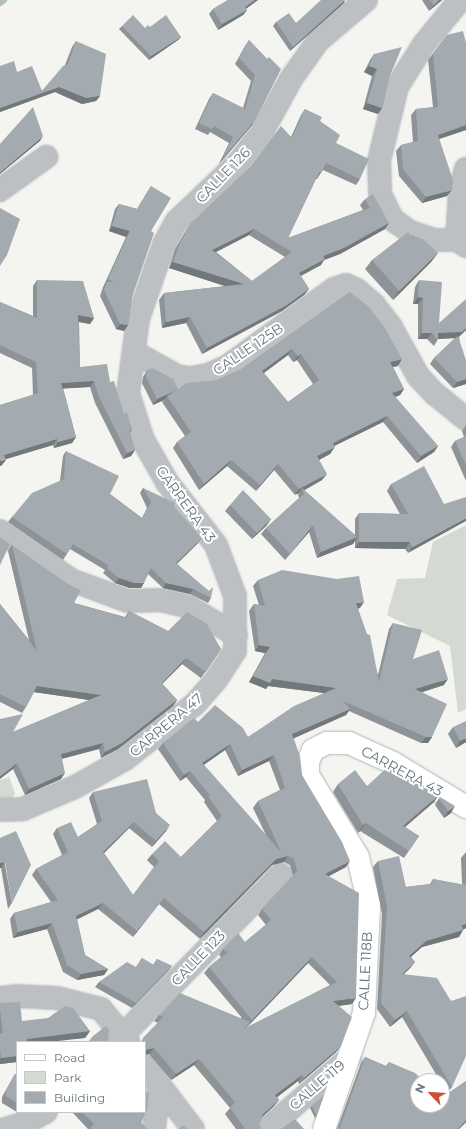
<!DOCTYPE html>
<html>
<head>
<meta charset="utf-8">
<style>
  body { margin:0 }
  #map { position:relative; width:466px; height:1129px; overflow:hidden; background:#f4f4f1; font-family:Montserrat,sans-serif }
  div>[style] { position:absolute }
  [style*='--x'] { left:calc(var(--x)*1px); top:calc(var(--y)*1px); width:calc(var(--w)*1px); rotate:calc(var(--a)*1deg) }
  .green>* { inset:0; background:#d4d9d1 }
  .stream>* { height:6px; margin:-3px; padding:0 3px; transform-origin:3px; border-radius:3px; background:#b2bfc1 }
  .roads { filter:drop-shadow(0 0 1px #afb4b7) drop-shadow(0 0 1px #afb4b7) }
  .street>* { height:22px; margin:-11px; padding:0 11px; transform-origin:11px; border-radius:11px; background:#bcc0c3 }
  .secondary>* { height:22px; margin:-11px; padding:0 11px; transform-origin:11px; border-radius:11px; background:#fff }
  .wall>* { inset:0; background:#8d9397 }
  .shaded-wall>* { inset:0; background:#73787b }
  .building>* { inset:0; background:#a4abb0 }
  span { translate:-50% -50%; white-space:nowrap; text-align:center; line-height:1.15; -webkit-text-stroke:4px #fff; paint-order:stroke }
  .street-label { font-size:14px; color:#67767f }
  .legend { position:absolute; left:16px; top:1041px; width:130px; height:72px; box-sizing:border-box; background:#fff; border:1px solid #c2c8cc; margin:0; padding:5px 7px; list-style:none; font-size:12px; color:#67767f }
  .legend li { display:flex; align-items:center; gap:8px; height:20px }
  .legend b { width:20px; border:1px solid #c2c8cc }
  .north { position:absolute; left:410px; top:1073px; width:40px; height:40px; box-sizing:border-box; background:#fff; border:1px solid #c2c8cc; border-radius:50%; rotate:295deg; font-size:11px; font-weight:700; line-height:16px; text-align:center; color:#67767f }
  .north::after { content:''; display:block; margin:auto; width:14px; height:18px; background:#ce4f38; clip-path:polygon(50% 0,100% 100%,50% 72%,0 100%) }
</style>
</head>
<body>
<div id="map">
  <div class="green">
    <div style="clip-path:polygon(466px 525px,466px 709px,458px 713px,450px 646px,387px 615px,397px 579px,425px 578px,433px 542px)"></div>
    <div style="clip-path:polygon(9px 777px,15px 793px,11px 800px,0 804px,0 780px)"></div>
  </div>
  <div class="stream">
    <div style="--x:0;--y:3;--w:5;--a:-37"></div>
  </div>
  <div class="roads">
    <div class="street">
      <div style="--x:460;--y:0;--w:57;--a:129.3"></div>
      <div style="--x:424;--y:44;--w:51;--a:122.1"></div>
      <div style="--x:397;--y:87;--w:76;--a:103.7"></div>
      <div style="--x:379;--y:161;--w:33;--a:88"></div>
      <div style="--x:380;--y:194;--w:28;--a:64"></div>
      <div style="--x:392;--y:219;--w:22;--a:36"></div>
      <div style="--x:410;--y:232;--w:25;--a:18"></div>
      <div style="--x:434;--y:240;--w:23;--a:0"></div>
      <div style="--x:457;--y:240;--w:11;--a:34"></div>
      <div style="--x:0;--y:190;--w:57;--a:-35.7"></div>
      <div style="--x:457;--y:240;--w:49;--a:-86.5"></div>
      <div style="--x:460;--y:191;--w:23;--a:-75"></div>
      <div style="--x:134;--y:352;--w:49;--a:29.2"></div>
      <div style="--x:177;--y:376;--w:13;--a:9"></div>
      <div style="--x:190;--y:378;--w:18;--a:-9"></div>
      <div style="--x:208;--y:375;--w:22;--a:-24"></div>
      <div style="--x:228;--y:366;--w:131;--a:-36"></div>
      <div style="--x:334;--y:289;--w:13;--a:-18"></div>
      <div style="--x:346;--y:285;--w:12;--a:24"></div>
      <div style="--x:357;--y:290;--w:23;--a:41"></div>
      <div style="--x:374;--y:305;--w:28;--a:52"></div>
      <div style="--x:391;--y:327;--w:56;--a:61.1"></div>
      <div style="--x:418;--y:376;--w:25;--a:47"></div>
      <div style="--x:435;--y:394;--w:40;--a:39"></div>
      <div style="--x:0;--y:531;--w:86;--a:34.6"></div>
      <div style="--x:71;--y:580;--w:61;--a:20.2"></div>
      <div style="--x:128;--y:601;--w:32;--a:-2"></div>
      <div style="--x:160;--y:600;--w:28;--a:13"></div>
      <div style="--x:187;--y:606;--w:57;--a:30.6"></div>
      <div style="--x:0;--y:810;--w:23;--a:-2"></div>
      <div style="--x:23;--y:809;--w:56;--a:-22.9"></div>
      <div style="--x:75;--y:787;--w:57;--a:-29.2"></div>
      <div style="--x:125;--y:759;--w:89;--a:-38.2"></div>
      <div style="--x:195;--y:704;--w:32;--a:-49"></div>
      <div style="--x:216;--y:680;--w:35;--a:-57"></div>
      <div style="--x:235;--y:651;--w:55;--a:-90"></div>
      <div style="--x:235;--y:596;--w:54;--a:-110.4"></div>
      <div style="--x:216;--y:545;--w:80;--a:-127.9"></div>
      <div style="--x:167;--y:482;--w:48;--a:-119.7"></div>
      <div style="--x:143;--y:440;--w:49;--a:-107.7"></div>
      <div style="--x:128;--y:393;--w:75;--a:-82.3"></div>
      <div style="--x:138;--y:319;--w:79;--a:-70.9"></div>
      <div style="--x:164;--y:244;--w:26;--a:-61"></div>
      <div style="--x:177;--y:221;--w:84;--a:-43.6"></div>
      <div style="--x:238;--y:163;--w:39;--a:-52"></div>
      <div style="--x:262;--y:132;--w:60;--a:-61.3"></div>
      <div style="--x:291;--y:79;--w:47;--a:-54.6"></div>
      <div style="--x:318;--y:41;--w:63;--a:-40.5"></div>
      <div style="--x:0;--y:998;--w:16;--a:-7"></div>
      <div style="--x:16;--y:996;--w:41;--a:2.8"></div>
      <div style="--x:57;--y:998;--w:45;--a:14"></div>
      <div style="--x:101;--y:1009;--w:43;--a:50.7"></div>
      <div style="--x:116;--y:1042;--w:235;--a:-45.5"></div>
      <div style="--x:145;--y:1066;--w:79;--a:52.7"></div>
      <div style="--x:5;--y:1129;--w:19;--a:-16"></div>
      <div style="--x:23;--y:1124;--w:26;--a:-28"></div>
      <div style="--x:154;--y:1129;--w:43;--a:-83.4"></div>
      <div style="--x:267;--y:1129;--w:110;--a:-40.9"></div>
    </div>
    <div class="secondary">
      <div style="--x:324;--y:1129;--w:123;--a:-71"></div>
      <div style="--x:364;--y:1013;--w:108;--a:-87.3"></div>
      <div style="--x:369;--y:905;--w:49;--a:-102.9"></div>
      <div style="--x:358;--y:857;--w:96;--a:-121.4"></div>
      <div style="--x:308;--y:775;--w:13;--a:-90"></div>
      <div style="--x:308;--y:762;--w:13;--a:-67"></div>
      <div style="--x:313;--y:750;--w:16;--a:-27"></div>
      <div style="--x:327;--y:743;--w:22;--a:0"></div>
      <div style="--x:349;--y:743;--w:48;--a:24.4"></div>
      <div style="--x:393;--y:763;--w:85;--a:31.1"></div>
    </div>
  </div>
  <div class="wall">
    <div style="clip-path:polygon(228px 0,258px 0,246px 9px,247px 10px,243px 15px,218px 30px,209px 14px,213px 9px)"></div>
    <div style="clip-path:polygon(422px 0,442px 0,429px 11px)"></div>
    <div style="clip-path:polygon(344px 3px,290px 51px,273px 26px,276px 22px,296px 23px)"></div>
    <div style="clip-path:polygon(122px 26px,145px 28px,150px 27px,181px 37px,178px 40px,149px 60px,119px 29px)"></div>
    <div style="clip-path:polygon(447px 35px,466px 43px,466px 130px,439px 139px,447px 196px,422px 203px,399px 176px,396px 151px,401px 145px,413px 142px,411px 115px,416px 109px,433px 107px,428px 60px)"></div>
    <div style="clip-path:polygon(249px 40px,267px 59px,252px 125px,219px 164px,229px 143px,210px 132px,208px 135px,195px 129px,209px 99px,213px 93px,243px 108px,251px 81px,235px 64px,245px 46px)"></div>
    <div style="clip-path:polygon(76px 41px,100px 96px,96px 101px,82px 104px,55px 92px,0 112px,0 66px,17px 72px,42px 91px,65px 65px,72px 47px)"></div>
    <div style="clip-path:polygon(374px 54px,389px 78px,382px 108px,378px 114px,363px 109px,372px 76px,364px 72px,370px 60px)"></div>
    <div style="clip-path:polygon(evenodd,305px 109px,320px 121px,336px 143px,360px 179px,356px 185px,323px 170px,317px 179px,316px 179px,288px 238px,363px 210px,360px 205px,365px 199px,389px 223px,385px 229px,340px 254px,324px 260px,321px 265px,301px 276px,309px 289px,304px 295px,282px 311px,202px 354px,186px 323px,162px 328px,159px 300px,164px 293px,226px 286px,169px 268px,175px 249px,187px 229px,191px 223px,291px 137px,301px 115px,305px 109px,249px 235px,285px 257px,252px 281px,216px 252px,249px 235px)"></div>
    <div style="clip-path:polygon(151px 186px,151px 231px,132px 297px,128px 325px,124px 331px,116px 329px,100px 296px,103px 287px,104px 285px,126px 237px,109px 231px,115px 209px,119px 204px,137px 209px)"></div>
    <div style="clip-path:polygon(412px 235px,438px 253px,431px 262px,393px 300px,365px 269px,372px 260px,411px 236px)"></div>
    <div style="clip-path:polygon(37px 280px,94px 318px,90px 324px,79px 322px,80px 367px,110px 382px,124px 414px,132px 429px,130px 433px,135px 450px,131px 456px,123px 459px,95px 403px,90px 387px,63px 388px,76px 437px,72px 443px,54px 448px,53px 445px,5px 459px,6px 460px,1px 466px,0 466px,0 360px,0 405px,33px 395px,32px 368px,0 353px,0 302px,33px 316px,33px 286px)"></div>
    <div style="clip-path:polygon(419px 280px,439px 323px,466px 330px,459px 337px,466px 384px,453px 388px,430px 364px,434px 358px,455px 338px,438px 339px,434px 346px,427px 339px,418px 339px,418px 304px,413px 304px,415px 287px)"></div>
    <div style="clip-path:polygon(evenodd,350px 292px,398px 366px,393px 367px,404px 389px,400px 395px,395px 397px,438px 446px,434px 452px,417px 463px,383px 422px,334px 446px,330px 454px,319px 460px,322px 480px,304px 490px,355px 535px,355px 519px,359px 513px,400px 514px,387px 491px,391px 484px,444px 504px,408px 553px,405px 549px,355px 548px,355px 541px,353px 544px,317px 558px,309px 532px,285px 560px,261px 534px,266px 528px,299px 498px,298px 495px,299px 493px,295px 495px,274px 470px,256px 491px,227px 466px,199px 490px,173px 448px,177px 442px,185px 436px,162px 402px,164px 400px,153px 405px,142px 383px,143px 377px,147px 370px,178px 389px,217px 380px,240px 370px,350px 292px,288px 355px,293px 362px,297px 360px,313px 384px,288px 402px,264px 373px,288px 355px)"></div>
    <div style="clip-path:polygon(466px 425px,466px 481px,451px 447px,455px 441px,464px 437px,462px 431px)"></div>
    <div style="clip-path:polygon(66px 451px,110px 494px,142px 518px,147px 508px,140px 493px,143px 488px,174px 507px,198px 543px,177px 564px,211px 598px,208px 603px,190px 594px,163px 588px,148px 574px,141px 588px,130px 588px,115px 583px,103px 573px,105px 570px,70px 549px,63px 560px,8px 522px,12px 517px,60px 481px,63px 456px)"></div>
    <div style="clip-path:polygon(230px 505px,271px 519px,266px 526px,252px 539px,225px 511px)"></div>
    <div style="clip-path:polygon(12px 545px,74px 603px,125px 617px,129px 611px,168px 631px,221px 649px,201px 678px,182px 664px,162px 684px,177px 700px,173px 706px,118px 749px,101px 758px,99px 749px,62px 759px,61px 779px,25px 795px,13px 769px,13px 732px,89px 700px,34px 692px,26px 707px,22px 713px,0 702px,0 604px,29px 640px,8px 551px)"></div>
    <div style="clip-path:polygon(evenodd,258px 580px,360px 608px,358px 609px,378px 675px,389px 629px,393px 623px,413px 659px,444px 685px,421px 692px,432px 737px,428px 743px,421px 743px,349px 711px,346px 715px,293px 738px,302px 775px,346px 867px,328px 876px,352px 1004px,339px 1006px,341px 1046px,336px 1052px,299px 1084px,298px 1081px,277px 1097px,279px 1100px,274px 1106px,262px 1117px,259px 1125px,261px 1129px,236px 1129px,225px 1114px,230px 1108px,194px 1065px,171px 1080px,149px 1054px,145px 1055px,145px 1042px,141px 1042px,144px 1037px,158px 1023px,154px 1021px,159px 1015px,242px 1018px,204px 973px,209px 967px,221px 957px,219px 955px,223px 949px,245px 942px,266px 925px,258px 915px,262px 909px,293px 876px,290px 865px,284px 862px,272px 865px,200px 939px,159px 904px,133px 937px,98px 909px,77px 919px,85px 955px,108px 969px,104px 975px,77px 980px,63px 972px,47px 929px,13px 938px,10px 919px,14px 913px,51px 902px,32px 875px,36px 869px,62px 855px,53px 834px,57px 828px,78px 837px,97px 824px,89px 798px,93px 792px,156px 813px,166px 831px,152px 847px,129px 828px,104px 853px,133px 895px,154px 867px,147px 860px,152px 854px,181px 857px,217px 821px,204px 802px,205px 800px,186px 777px,180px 781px,158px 749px,163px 743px,198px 722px,248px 737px,324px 693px,268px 686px,266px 689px,249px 682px,265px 653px,255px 651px,249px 611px,254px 604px,259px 605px,253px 586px,258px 580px,225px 750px,238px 776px,269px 761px,280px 790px,258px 801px,253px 808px,266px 835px,204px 765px,225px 750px,258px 580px,308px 963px,330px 985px,246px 1028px,248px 1026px,308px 963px)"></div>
    <div style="clip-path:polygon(453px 727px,466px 742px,456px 748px,448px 734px)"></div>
    <div style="clip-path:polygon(338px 784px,367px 786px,434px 802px,405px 827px,419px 836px,404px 858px,360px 831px,358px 833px,333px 792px)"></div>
    <div style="clip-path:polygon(439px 798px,451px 813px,444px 818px,435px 805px)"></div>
    <div style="clip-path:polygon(0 838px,12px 903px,8px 909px,1px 868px,0 868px)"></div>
    <div style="clip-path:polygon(466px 852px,466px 928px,463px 930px,459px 937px,422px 947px,411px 957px,415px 962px,410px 968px,404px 974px,451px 1001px,452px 1087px,447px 1093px,442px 1085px,442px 1081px,440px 1081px,402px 1017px,390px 1027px,377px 1009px,382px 914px,373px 867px,378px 861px,406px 887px,430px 884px,433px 879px,463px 885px,462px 883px,461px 858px)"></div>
    <div style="clip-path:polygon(142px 958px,153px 965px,157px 959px,172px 966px,168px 971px,132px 1008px,95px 987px,99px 982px,136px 967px)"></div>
    <div style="clip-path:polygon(0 1003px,22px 1021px,90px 1031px,85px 1038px,17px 1042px,17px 1062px,0 1064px)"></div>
    <div style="clip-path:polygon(365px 1057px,386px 1066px,389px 1062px,443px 1097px,466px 1081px,466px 1122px,459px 1129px,337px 1129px,361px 1063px)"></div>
    <div style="clip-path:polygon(15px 1074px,17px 1075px,17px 1112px,2px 1103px,2px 1097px,11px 1081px)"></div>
    <div style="clip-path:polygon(312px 1105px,317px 1115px,315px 1118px,310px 1108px)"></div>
    <div style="clip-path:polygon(72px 1112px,145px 1112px,141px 1123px,147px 1129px,88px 1129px)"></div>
  </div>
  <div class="shaded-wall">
    <div style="clip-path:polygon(255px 0,258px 0,241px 12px,245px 7px)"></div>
    <div style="clip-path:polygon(345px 0,344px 3px,290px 51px,293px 47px)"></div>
    <div style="clip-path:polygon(439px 0,442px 0,429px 11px,434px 5px)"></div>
    <div style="clip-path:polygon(247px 10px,243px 15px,218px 30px,222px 24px)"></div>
    <div style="clip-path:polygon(181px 37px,178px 40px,149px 60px,151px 56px)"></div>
    <div style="clip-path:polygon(369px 66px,377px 69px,372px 76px,364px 72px)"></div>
    <div style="clip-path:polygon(59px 87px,100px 96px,96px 101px,82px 104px,55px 92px,0 112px,0 108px)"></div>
    <div style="clip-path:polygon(367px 103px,382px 108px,378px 114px,363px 109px)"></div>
    <div style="clip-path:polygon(256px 119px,252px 125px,219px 164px,223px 158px)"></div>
    <div style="clip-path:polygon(466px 125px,466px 130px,433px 141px,438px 135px)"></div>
    <div style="clip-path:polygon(43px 136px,40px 141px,0 174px,0 172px)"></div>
    <div style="clip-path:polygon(452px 190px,447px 196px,422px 203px,426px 197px)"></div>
    <div style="clip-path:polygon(389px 223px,385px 229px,340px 254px,324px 260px,321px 265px,294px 279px,299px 273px,323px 256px)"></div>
    <div style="clip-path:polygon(112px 226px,130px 231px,126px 237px,109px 231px)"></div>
    <div style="clip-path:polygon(254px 229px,249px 235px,208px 256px,212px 250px)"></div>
    <div style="clip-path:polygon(438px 253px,431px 262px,393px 300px,399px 291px)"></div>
    <div style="clip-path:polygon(173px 262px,244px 284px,240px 291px,169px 268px)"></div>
    <div style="clip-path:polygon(309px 289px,304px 295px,282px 311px,202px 354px,207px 348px)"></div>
    <div style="clip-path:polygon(418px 297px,423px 298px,418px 304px,413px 304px)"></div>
    <div style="clip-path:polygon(78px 315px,94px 318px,90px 324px,74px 321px)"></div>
    <div style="clip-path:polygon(190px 317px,186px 323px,162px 328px,166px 322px)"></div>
    <div style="clip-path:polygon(120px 324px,128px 325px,124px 331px,116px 329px)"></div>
    <div style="clip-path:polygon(466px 328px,466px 330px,457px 338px,437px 339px,438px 333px)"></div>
    <div style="clip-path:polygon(422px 333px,432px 333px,427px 339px,418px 339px)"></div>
    <div style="clip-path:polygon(292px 349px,288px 355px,258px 377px,262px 371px)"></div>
    <div style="clip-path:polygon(301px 354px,297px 360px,293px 362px,298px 356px)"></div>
    <div style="clip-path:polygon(402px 359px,398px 366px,386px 368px,390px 362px)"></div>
    <div style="clip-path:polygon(466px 379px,466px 384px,453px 388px,457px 382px)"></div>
    <div style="clip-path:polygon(94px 381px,90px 387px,57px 389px,61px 383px)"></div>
    <div style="clip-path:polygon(404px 389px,400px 395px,388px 400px,392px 393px)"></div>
    <div style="clip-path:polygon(177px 390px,167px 396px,164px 400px,153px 405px,157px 399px)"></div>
    <div style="clip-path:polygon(387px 416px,383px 422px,328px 449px,333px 443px)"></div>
    <div style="clip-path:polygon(76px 437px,72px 443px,54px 448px,58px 442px)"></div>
    <div style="clip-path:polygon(57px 439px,53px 445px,0 461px,4px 455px)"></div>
    <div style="clip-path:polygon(438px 446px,434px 452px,417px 463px,421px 456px)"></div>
    <div style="clip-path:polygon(335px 447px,330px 454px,313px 463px,317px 456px)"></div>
    <div style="clip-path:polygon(135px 450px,131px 456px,123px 459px,127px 453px)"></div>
    <div style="clip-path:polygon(6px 460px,1px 466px,0 466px,0 461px)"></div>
    <div style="clip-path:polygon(231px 460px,227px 466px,199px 490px,204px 484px)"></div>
    <div style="clip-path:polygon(278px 464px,274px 470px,256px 491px,260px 485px)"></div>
    <div style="clip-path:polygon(327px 474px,322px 480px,303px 491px,302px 488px,299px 493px,295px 495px,299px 489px)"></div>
    <div style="clip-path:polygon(466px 518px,466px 521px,408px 553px,412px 547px)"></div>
    <div style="clip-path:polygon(271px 519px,266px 526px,252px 539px,257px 533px)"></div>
    <div style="clip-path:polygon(313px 525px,309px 532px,285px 560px,290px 554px)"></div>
    <div style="clip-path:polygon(357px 537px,353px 544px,317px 558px,321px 552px)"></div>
    <div style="clip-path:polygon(202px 538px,198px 543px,172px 568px,176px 563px)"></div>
    <div style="clip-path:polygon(359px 542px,410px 542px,405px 549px,355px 548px)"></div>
    <div style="clip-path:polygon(119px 578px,144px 583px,141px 588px,130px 588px,115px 583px)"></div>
    <div style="clip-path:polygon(166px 583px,193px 589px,190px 594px,163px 588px)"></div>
    <div style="clip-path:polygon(364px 602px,360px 608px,351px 609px,356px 603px)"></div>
    <div style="clip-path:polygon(259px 645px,270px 647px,265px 653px,255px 651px)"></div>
    <div style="clip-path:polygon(186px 658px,182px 664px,157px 689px,162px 683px)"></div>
    <div style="clip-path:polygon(253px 676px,336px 688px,332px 694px,268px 686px,266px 689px,249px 682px)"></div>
    <div style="clip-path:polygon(448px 679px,444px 685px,411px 696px,415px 689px)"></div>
    <div style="clip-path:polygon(37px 686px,101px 695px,97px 701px,33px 692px)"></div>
    <div style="clip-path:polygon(177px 700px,173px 706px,118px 749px,101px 758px,105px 752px)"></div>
    <div style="clip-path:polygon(350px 709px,346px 715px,288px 741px,292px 734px)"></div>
    <div style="clip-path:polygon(426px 737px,432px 737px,428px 743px,421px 743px)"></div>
    <div style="clip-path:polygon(466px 738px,466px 742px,456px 748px,460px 741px)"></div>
    <div style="clip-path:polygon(103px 743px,99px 749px,56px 760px,61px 754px)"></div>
    <div style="clip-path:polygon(230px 744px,225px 750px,197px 769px,202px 763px)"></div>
    <div style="clip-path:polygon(274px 755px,269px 761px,238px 776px,242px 770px)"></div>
    <div style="clip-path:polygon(17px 763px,13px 769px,0 779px,0 776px)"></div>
    <div style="clip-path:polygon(190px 771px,186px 777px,180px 781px,184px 775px)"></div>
    <div style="clip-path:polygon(65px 773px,61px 779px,25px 795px,29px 789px)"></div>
    <div style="clip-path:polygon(439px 795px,434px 802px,398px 833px,403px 826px)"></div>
    <div style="clip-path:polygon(455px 806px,451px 813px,444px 818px,448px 811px)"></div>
    <div style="clip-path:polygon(134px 822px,129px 828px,99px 858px,103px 852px)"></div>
    <div style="clip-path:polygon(366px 823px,360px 831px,358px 833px,363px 825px)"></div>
    <div style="clip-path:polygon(170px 825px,166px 831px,152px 847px,156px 841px)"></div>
    <div style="clip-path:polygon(288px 856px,284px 862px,272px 865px,200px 939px,204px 932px,276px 859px)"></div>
    <div style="clip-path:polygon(350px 861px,346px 867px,320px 881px,325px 874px)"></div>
    <div style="clip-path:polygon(5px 862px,1px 868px,0 868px,0 863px)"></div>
    <div style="clip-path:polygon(164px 898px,159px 904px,133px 937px,137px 931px)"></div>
    <div style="clip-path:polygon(103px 903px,98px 909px,72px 922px,76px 916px)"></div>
    <div style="clip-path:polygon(52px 923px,47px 929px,13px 938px,18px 932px)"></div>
    <div style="clip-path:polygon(466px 924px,466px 928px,458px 932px,462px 925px)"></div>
    <div style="clip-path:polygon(463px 930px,459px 937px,422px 947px,405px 962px,409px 956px,426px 941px)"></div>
    <div style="clip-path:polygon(312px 957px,308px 963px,248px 1026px,252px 1020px)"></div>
    <div style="clip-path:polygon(415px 962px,410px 968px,397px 980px,402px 974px)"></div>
    <div style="clip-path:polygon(172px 966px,168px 971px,132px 1008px,136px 1003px)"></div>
    <div style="clip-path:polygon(108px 969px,104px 975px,77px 980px,81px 974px)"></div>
    <div style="clip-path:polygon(356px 998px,352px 1004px,329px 1007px,333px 1001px)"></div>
    <div style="clip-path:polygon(407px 1011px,402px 1017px,390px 1027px,395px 1020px)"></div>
    <div style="clip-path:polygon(90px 1031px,85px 1038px,49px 1042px,25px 1042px,27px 1039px)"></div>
    <div style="clip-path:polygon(341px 1046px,336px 1052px,299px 1084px,304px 1078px)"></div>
    <div style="clip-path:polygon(154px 1048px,149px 1054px,145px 1055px,145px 1050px)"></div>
    <div style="clip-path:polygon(17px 1056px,17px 1062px,0 1064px,0 1060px,1px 1058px)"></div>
    <div style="clip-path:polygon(199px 1059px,194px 1065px,171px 1080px,176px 1074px)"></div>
    <div style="clip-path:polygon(302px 1075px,298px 1081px,271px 1102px,275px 1095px)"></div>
    <div style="clip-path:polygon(279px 1100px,274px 1106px,259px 1120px,263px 1114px)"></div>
    <div style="clip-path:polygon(466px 1120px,466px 1122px,459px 1129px,458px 1129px)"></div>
  </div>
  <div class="building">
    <div style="clip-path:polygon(228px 0,255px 0,245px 7px,247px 10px,222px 24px,213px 9px)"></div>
    <div style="clip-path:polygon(321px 0,345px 0,293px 47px,276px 22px,289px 13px,296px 23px)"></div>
    <div style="clip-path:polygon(430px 0,439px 0,434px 5px)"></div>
    <div style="clip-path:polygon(133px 15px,145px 28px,148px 25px,150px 27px,166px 15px,181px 37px,151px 56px,122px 26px)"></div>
    <div style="clip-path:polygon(463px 31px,466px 43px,466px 125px,438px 135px,453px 180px,452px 190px,426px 197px,403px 169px,401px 145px,418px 141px,416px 109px,438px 107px,433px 54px,447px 35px)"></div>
    <div style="clip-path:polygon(249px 40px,267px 59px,269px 57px,281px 69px,256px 119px,223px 158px,233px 137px,214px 126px,212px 129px,199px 123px,213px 93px,245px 109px,255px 75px,239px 58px)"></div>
    <div style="clip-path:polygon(76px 41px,106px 54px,100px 96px,86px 98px,59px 87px,0 108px,0 66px,14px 61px,17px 72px,32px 66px,42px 91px,63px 66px,68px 64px)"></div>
    <div style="clip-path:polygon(402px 47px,389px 78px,382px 108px,367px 103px,377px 69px,369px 66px,374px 54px)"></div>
    <div style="clip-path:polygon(33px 107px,43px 136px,0 172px,0 144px)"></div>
    <div style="clip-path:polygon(evenodd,305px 109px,322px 117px,320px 121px,340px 135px,336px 143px,369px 159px,360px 179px,326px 163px,321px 173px,319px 172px,288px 238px,370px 208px,365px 199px,373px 194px,389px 223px,344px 248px,323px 256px,325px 259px,299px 273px,309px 289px,287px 305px,207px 348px,190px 317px,166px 322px,164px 293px,244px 284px,173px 262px,180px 243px,191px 223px,251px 166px,281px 126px,292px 138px,305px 109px,254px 229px,292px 252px,252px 281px,212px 250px,254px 229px)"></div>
    <div style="clip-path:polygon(151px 186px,171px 198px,151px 231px,154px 233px,132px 297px,128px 325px,120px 324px,104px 290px,107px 282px,113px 282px,108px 279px,130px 231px,112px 226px,119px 204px,137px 209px)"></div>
    <div style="clip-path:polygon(0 208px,20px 219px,7px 255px,0 266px)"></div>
    <div style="clip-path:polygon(408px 232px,412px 237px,412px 235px,423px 239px,438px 253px,399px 291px,372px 260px)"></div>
    <div style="clip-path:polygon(37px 280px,83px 281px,94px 318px,78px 315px,80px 367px,107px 364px,110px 382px,114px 381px,124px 414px,127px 412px,132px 429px,129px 431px,135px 450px,127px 453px,99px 397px,94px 381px,61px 383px,76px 437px,58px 442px,57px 439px,4px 455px,6px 460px,0 461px,0 360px,0 405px,38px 393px,36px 362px,0 345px,0 302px,37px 318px)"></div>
    <div style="clip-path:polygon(419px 280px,442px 282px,439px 323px,466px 299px,466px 328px,462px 332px,438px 333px,438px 340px,432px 333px,422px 333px,423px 298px,418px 297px)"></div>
    <div style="clip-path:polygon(evenodd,350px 292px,369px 307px,385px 328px,402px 359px,390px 362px,404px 389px,392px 393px,438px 446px,421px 456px,387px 416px,333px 443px,335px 447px,317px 456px,327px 474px,299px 489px,278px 464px,260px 485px,231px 460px,204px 484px,177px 442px,191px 432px,167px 396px,177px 390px,157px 399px,146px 377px,147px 370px,152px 368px,173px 379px,178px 389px,187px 383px,217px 380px,240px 370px,350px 292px,292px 349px,298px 356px,301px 354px,319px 380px,288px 402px,262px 371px,292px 349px)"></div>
    <div style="clip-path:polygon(458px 336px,466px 360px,466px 379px,457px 382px,434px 358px)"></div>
    <div style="clip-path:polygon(466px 436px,466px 465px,455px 441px)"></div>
    <div style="clip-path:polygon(66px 451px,119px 476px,110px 494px,142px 519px,151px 502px,143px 488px,175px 503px,174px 507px,202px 538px,176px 563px,209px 591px,213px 587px,211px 598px,193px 589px,166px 583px,151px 568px,144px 583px,134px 583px,119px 578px,107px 568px,108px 565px,73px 544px,67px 554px,12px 517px,32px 493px,64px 479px)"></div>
    <div style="clip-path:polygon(424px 466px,444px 504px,466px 497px,466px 518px,412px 547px,410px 542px,359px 542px,359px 513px,408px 514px,391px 484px)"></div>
    <div style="clip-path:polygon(302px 488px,357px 537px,321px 552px,313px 525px,290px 554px,266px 528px,304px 494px)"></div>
    <div style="clip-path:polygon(243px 490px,271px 519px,257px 533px,230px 505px)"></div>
    <div style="clip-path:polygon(0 537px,10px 544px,0 565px)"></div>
    <div style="clip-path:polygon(12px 545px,68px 584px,81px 590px,74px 603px,126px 618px,129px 611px,168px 631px,187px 612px,207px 624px,221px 649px,206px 672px,186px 658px,162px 683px,177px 700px,122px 743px,105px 752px,103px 743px,61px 754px,65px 773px,29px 789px,17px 763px,0 776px,0 719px,23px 714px,13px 732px,101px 695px,37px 686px,26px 707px,0 694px,0 604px,37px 651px)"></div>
    <div style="clip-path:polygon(evenodd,282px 570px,337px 579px,359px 576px,364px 602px,356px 603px,367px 634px,370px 635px,379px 682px,393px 623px,422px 630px,413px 659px,439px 650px,448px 679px,415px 689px,447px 704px,432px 737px,426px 737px,343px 701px,350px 709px,292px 734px,300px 756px,302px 775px,342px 842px,350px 861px,325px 874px,359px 893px,356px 998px,333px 1001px,352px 1017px,341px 1046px,304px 1078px,302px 1075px,275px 1095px,279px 1100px,263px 1114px,259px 1125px,261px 1129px,245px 1129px,230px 1108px,235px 1102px,199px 1059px,176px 1074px,154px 1048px,145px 1050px,145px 1042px,142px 1042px,144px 1037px,163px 1017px,159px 1015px,180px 993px,250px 1022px,243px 1029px,337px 982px,312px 957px,252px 1020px,209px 967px,227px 953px,223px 949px,238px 933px,245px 942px,271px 920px,262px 909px,297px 871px,294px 859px,288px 856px,276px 859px,204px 932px,164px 898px,137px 931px,103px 903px,76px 916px,85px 955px,108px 969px,81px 974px,67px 965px,52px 923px,18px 932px,14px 913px,58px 900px,36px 869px,68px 852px,57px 828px,71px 822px,78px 837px,102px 821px,93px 792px,147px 779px,156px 813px,170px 825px,156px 841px,134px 822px,103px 852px,133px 895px,159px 861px,152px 854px,165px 841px,181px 857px,222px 816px,208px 796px,210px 795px,190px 771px,184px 775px,163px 743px,194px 718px,198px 722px,215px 705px,243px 728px,248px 737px,294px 706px,336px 688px,272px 679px,270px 683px,253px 676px,270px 647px,259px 645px,254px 604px,265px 606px,258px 580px,282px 570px,230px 744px,242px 770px,274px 755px,285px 788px,258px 801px,281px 852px,202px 763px,230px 744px)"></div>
    <div style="clip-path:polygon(466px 721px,466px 738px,460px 741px,453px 727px)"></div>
    <div style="clip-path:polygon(390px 765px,439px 795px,403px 826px,419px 836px,409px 851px,366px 823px,363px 825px,338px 784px,355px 770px,367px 786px)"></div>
    <div style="clip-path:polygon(440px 797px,455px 806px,448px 811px,439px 798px)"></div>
    <div style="clip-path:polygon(16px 831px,31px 865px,12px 903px,5px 862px,0 863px,0 838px)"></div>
    <div style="clip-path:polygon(399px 856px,406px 887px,432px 884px,433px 879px,466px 885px,466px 924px,462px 925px,463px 930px,426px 941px,409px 956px,415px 962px,402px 974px,437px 978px,451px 1001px,466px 996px,466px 1056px,452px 1087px,407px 1011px,395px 1020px,381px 1003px,387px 907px,378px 861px)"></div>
    <div style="clip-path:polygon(142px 958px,154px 965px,157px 959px,172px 966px,136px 1003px,99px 982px,127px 962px,136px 967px)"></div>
    <div style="clip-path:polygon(20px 1002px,22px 1021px,48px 1018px,65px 1006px,73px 1008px,90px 1031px,27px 1039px,27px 1042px,17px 1042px,17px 1056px,1px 1058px,0 1049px,0 1034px,3px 1033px,0 1010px,0 1003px)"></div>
    <div style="clip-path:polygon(106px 1026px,109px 1030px,108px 1039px,110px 1042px,88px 1042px,93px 1036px)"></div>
    <div style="clip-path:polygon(365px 1057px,387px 1067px,389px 1062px,415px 1073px,424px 1081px,418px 1081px,418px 1105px,442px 1105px,442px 1096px,443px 1097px,466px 1081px,466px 1120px,458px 1129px,337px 1129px,340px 1127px)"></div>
    <div style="clip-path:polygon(15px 1074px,17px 1075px,17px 1103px,6px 1096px,6px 1090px)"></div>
    <div style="clip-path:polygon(145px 1091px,149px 1093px,147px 1110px,141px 1123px,147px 1129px,90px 1129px,94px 1124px,82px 1112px,145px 1112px)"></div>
    <div style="clip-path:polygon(324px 1095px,317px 1115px,312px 1105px)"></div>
    <div style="clip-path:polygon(295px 1119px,304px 1129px,281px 1129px)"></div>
    <div style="clip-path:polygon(183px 1125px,188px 1129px,179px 1129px)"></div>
  </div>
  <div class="street-label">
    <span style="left:223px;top:175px;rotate:-46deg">CALLE 126</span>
    <span style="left:248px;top:349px;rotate:-34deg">CALLE 125B</span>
    <span style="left:186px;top:504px;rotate:54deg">CARRERA 43</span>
    <span style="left:166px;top:725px;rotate:-40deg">CARRERA 47</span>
    <span style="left:402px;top:771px;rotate:28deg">CARRERA 43</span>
    <span style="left:198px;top:958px;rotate:-46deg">CALLE 123</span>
    <span style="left:365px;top:971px;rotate:-87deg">CALLE 118B</span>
    <span style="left:317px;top:1085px;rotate:-41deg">CALLE 119</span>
  </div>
  <ul class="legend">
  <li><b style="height:5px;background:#fff"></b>Road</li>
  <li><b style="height:11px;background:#d4d9d1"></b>Park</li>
  <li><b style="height:11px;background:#a4abb0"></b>Building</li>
  </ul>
  <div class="north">N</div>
</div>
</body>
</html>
